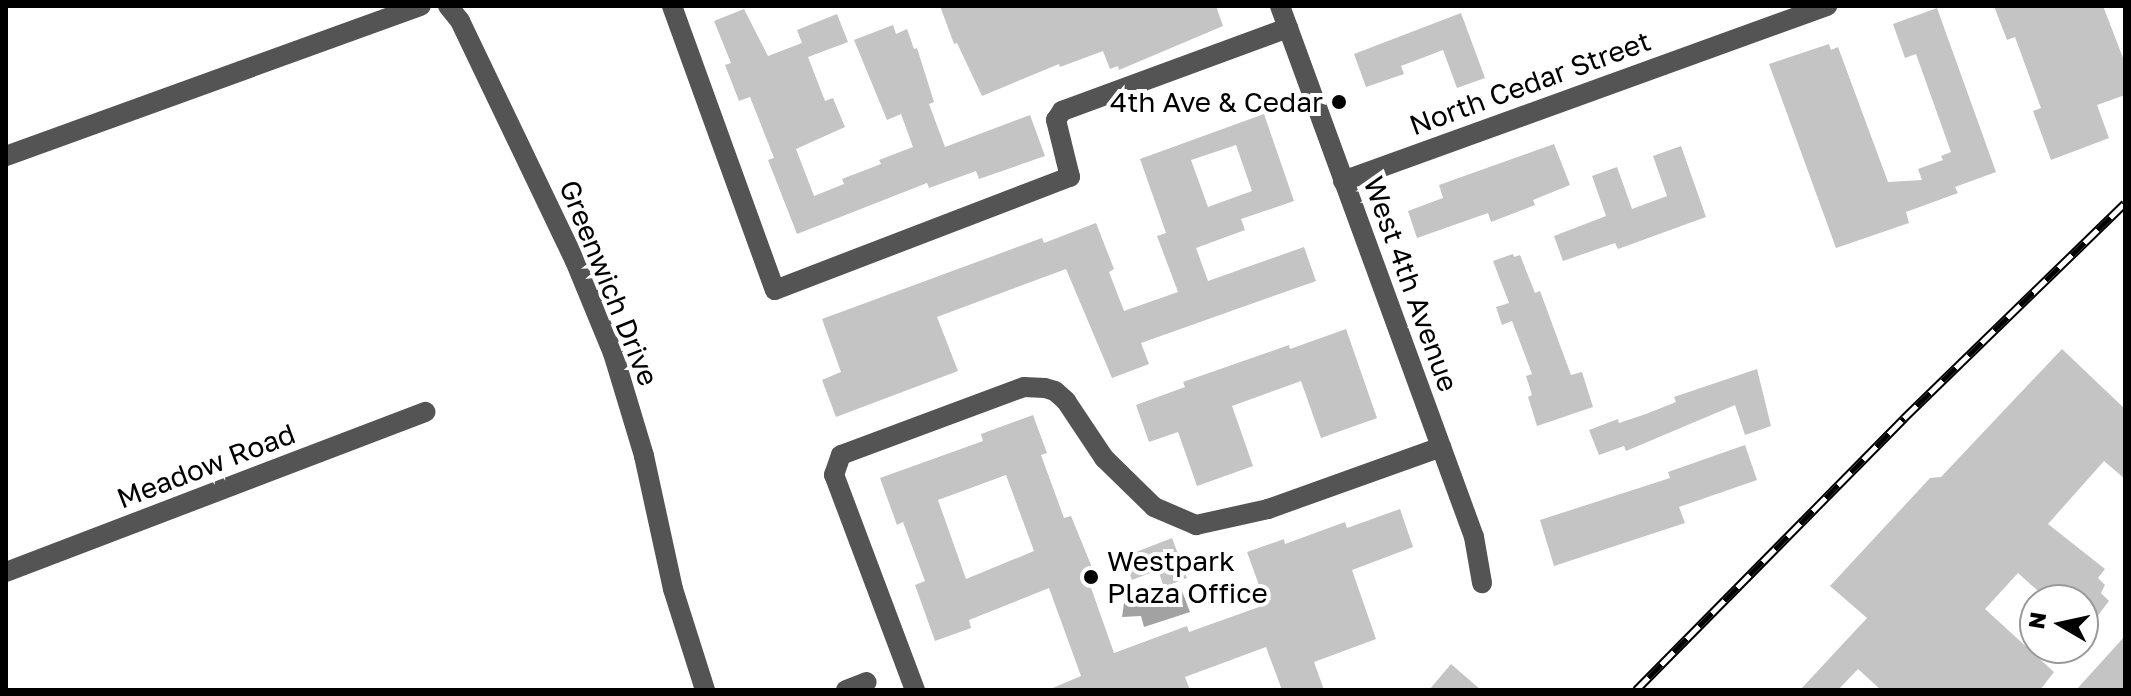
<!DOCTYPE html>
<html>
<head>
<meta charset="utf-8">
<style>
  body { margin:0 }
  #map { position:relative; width:2131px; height:696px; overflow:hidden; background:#fff; font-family:"Golos Text",sans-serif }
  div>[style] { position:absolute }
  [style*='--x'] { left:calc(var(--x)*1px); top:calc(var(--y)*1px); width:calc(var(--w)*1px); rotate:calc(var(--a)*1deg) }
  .water>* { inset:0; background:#a2a2a2 }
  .building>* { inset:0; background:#c4c4c4 }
  .minor>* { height:20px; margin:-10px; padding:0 10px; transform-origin:10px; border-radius:10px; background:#545454 }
  .rail>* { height:9px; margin-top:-4.5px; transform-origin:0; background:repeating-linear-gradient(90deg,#fff 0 18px,#000 0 36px); box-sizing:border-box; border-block:2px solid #000 }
  .dots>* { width:22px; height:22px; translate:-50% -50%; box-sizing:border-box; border:4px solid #fff; border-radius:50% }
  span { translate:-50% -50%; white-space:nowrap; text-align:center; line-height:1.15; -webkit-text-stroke:8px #fff; paint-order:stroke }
  .street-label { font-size:28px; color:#000 }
  .poi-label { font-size:28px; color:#000 }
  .right { translate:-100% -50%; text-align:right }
  .left { translate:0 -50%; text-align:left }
  .frame { position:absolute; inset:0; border:8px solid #000; pointer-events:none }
  .north { position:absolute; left:2019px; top:584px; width:80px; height:80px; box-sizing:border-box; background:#fff; border:2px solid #999; border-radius:50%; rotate:279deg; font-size:22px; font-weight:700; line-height:32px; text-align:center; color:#000 }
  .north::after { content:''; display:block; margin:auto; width:28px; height:36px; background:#000; clip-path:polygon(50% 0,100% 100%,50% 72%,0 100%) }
</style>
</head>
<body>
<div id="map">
  <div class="water">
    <div style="clip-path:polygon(1182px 591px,1190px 612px,1144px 627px,1141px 616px,1122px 617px,1124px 603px,1137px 606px)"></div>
  </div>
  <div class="building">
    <div style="clip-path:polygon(940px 6px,1216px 6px,1223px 26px,1119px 70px,1118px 66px,1110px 69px,1103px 51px,1060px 67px,1059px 64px,982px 96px,957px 43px,954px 44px)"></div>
    <div style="clip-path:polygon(1994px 6px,2103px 6px,2125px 63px,2125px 95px,2097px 105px,2109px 138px,2051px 160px,2033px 111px,2041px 108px,2015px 37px,2007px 40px)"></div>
    <div style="clip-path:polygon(1937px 8px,1996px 172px,1955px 187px,1958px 193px,1906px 212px,1909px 223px,1836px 248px,1769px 64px,1829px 44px,1831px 50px,1838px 47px,1888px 182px,1922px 180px,1918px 169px,1943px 160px,1941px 156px,1951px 152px,1916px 54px,1905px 58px,1893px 24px)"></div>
    <div style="clip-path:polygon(744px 9px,768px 56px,802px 43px,797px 30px,837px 14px,848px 42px,808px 57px,825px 101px,833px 98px,845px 127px,796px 149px,814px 196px,844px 184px,842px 179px,881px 164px,879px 160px,913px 147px,901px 114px,887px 120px,854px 40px,893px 25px,896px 34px,907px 29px,914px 49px,917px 48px,934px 102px,929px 104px,945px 147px,1030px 115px,1045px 156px,979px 179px,976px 171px,929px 188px,927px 183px,797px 234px,768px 160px,774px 158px,750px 97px,739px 101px,725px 65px,731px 63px,714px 21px)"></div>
    <div style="clip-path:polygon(1461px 13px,1485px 78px,1457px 88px,1443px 50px,1401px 66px,1404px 74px,1366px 87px,1354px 54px)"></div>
    <div style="clip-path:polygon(evenodd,1264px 114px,1294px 201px,1241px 219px,1245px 230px,1196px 248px,1208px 281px,1304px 247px,1316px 281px,1141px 343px,1149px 364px,1112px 378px,1066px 269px,937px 317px,958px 371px,836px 417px,822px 380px,841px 372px,822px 319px,1042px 238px,1044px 243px,1096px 223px,1114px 269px,1109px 272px,1124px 311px,1178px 292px,1157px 236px,1166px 233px,1140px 159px,1264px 114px,1236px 145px,1252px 191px,1208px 207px,1191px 160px,1236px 145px)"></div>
    <div style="clip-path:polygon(1554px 144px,1570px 185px,1533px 200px,1535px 205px,1491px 222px,1488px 213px,1417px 238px,1408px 211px,1443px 198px,1439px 185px)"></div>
    <div style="clip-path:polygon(1681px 146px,1706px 217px,1618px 249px,1615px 243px,1563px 261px,1554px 236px,1606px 216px,1592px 176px,1617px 167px,1632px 209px,1667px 196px,1653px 156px)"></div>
    <div style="clip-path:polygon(1513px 254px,1514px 257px,1520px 255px,1535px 293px,1540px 291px,1571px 375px,1582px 372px,1593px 407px,1537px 426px,1528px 397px,1532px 395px,1526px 376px,1532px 374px,1512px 321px,1502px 325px,1496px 307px,1509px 303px,1493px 261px)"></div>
    <div style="clip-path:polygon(1346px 329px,1377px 418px,1321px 438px,1301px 381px,1232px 406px,1253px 466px,1197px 486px,1178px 432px,1149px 442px,1136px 405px,1185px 387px,1183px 382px,1289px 345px,1290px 349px)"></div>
    <div style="clip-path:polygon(2062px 349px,2125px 409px,2125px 479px,2104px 461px,2048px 524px,2105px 569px,2098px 578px,2105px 585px,2101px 593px,2109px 601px,2083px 635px,2083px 600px,2048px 600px,2018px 573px,1985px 609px,2054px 672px,2040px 690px,1881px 690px,1858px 669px,1838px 690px,1800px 690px,1867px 618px,1830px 586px,1930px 478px,1941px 477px)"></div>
    <div style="clip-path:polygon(1757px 369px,1771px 426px,1745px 435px,1735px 405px,1626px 451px,1624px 446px,1599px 455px,1589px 430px,1618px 419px,1619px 423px,1646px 414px,1676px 402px,1674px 397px)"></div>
    <div style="clip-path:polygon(evenodd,1033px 415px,1047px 453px,1041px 455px,1064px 518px,1071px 516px,1098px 582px,1090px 585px,1114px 653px,1187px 626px,1189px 632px,1259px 607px,1257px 601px,1264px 599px,1247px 552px,1284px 539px,1285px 544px,1345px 522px,1347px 528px,1400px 509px,1413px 547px,1352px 570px,1376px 639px,1314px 662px,1324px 690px,1282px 690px,1266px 647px,1185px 677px,1190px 690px,1048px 690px,1081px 676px,1049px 588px,969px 620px,971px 628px,935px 641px,915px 585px,925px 581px,903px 522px,897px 525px,880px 478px,983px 441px,981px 434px,1033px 415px,1006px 475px,1034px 551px,966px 579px,938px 500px,1006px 475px)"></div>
    <div style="clip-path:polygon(1745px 445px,1757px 480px,1679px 507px,1685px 523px,1554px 566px,1540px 520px,1670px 478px,1668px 472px)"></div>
    <div style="clip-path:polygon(1172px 538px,1187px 578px,1164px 587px,1158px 570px,1132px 580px,1123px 557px)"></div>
    <div style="clip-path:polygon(2125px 636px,2125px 690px,2076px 690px)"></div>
    <div style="clip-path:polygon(1451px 664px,1481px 690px,1429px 690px)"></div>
  </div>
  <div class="minor">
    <div style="--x:448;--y:6;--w:19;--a:51"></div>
    <div style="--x:460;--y:21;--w:266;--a:64.4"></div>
    <div style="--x:575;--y:261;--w:100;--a:67.6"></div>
    <div style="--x:613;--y:353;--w:108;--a:73.2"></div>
    <div style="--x:644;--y:456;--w:136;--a:77.7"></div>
    <div style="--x:673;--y:589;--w:106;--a:72.4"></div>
    <div style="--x:672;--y:6;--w:302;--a:70.1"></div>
    <div style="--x:775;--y:290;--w:316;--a:-21"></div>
    <div style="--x:1070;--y:177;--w:59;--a:-103.8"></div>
    <div style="--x:1056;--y:120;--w:11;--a:-56"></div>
    <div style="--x:1062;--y:111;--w:241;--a:-20.2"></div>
    <div style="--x:1280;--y:6;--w:565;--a:69.93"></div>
    <div style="--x:1474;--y:537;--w:47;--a:80.1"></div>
    <div style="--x:6;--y:156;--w:441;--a:-19.9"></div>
    <div style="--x:1343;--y:181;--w:515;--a:-19.88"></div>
    <div style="--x:6;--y:572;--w:449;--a:-20.9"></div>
    <div style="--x:846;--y:690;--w:22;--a:-21"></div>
    <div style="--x:915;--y:690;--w:230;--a:-110.6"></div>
    <div style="--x:834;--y:475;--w:21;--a:-71"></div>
    <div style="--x:841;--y:455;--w:195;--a:-20.4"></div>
    <div style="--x:1024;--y:387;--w:21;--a:3"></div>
    <div style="--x:1045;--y:388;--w:10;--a:17"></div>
    <div style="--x:1055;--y:391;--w:15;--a:42"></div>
    <div style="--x:1066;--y:401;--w:69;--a:56.3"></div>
    <div style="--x:1104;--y:458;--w:70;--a:44.4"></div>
    <div style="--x:1154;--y:507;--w:46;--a:23.2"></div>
    <div style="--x:1196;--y:525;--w:74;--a:-12.5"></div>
    <div style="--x:1268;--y:509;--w:184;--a:-19.7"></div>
  </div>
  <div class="rail">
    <div style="--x:1636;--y:690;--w:382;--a:-45.4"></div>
    <div style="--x:1904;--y:418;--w:308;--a:-44.2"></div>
  </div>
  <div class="dots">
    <div style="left:1339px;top:102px;background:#000"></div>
    <div style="left:1091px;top:577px;background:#000"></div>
  </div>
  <div class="street-label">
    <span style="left:1530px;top:83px;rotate:-20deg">North Cedar Street</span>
    <span style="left:609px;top:283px;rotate:68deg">Greenwich Drive</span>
    <span style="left:1411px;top:284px;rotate:70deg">West 4th Avenue</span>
    <span style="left:206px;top:466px;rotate:-21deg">Meadow Road</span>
  </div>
  <div class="poi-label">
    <span class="right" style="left:1323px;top:102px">4th Ave &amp; Cedar</span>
    <span class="left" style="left:1107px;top:577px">Westpark<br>Plaza Office</span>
  </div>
  <div class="frame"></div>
  <div class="north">N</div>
</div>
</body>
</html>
